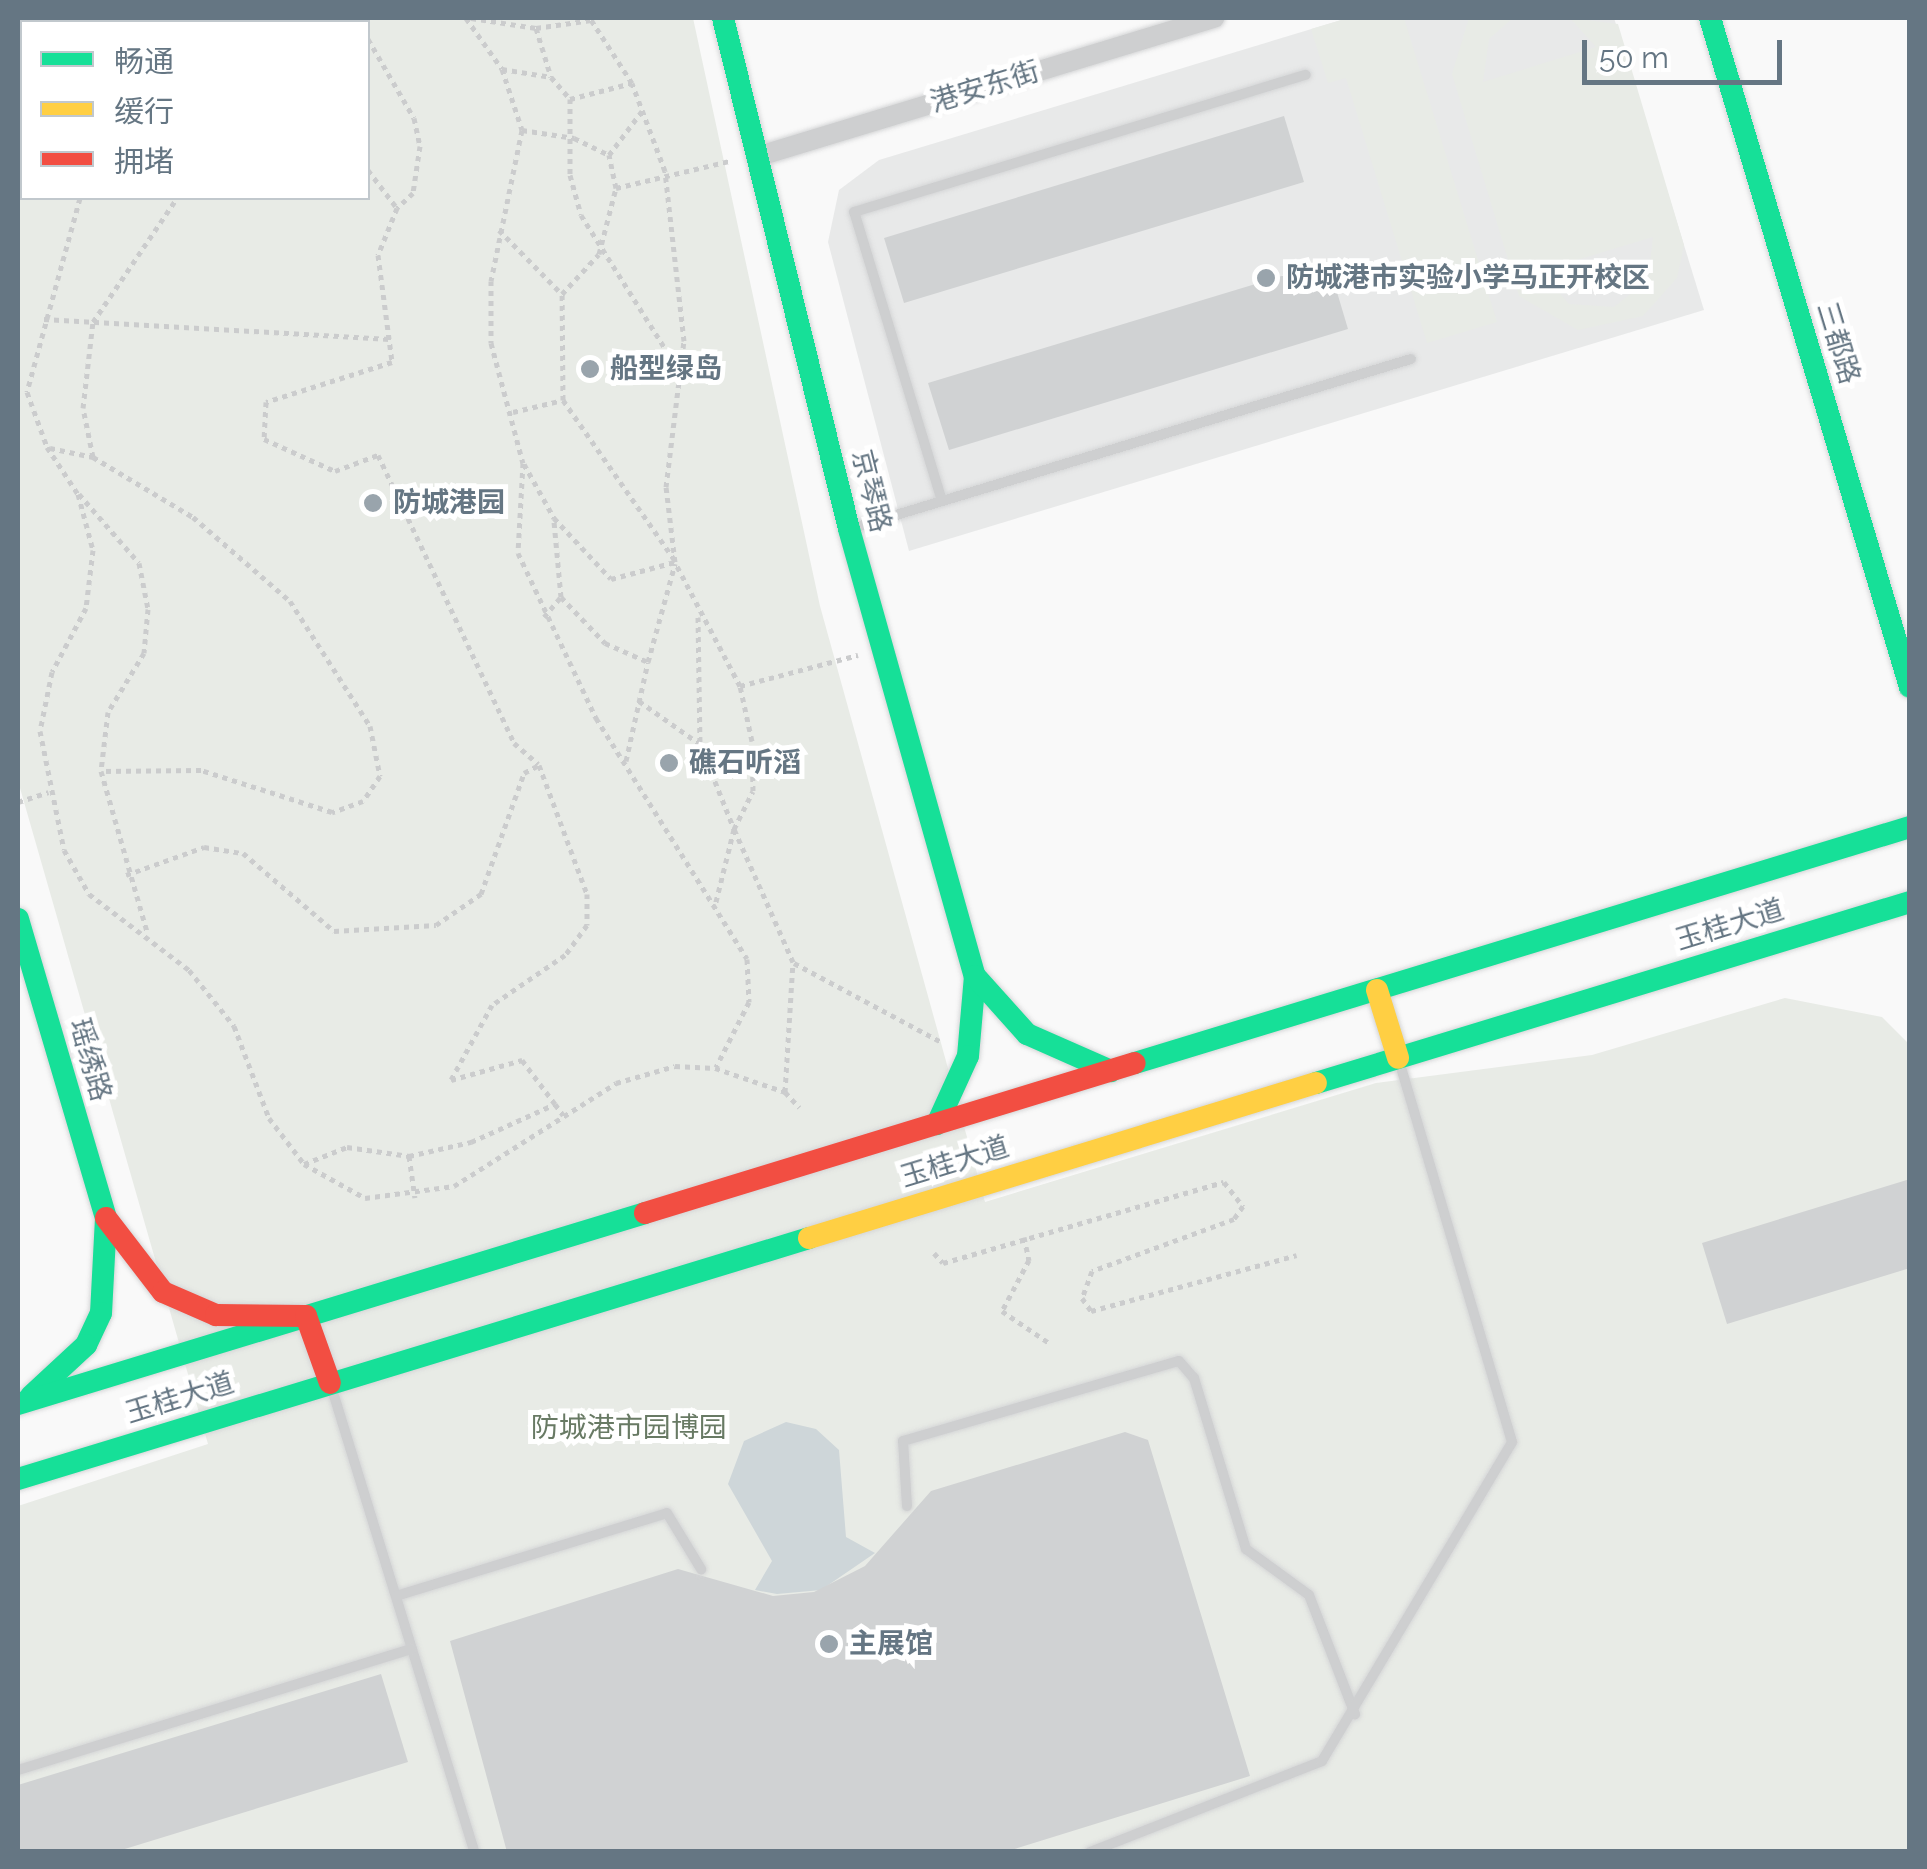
<!DOCTYPE html>
<html>
<head>
<meta charset="utf-8">
<style>
  body { margin:0 }
  #map { position:relative; width:1927px; height:1869px; overflow:hidden; background:#f9f9f9; font-family:Raleway,"Noto Sans SC",sans-serif }
  div>[style] { position:absolute }
  [style*='--x'] { left:calc(var(--x)*1px); top:calc(var(--y)*1px); width:calc(var(--w)*1px); rotate:calc(var(--a)*1deg) }
  .built>* { inset:0; background:#e8e9e9 }
  .green>* { inset:0; background:#e8ebe6 }
  .water>* { inset:0; background:#ced6d9 }
  .building>* { inset:0; background:#d0d2d3 }
  .path>* { height:5px; margin-top:-2.5px; transform-origin:0; background:repeating-linear-gradient(90deg,#cbcccd 0 5px,transparent 0 10px) }
  .roads { filter:drop-shadow(0 0 2px #d5d6d7) drop-shadow(0 0 2px #d5d6d7) }
  .lane>* { height:10px; margin:-5px; padding:0 5px; transform-origin:5px; border-radius:5px; background:#cecfd0 }
  .street>* { height:20px; margin:-10px; padding:0 10px; transform-origin:10px; border-radius:10px; background:#cecfd0 }
  .fast>* { height:22px; margin:-11px; padding:0 11px; transform-origin:11px; border-radius:11px; background:#16e098 }
  .slow>* { height:22px; margin:-11px; padding:0 11px; transform-origin:11px; border-radius:11px; background:#ffcf43 }
  .jam>* { height:22px; margin:-11px; padding:0 11px; transform-origin:11px; border-radius:11px; background:#f24e42 }
  .dots>* { width:28px; height:28px; translate:-50% -50%; box-sizing:border-box; border:5px solid #fff; border-radius:50% }
  span { translate:-50% -50%; white-space:nowrap; text-align:center; line-height:1.15; -webkit-text-stroke:10px #fff; paint-order:stroke }
  .street-label { font-size:28px; color:#657683 }
  .poi-label { font-size:28px; color:#657683; font-weight:700 }
  .left { translate:0 -50%; text-align:left }
  .park-label { font-size:28px; color:#687a64 }
  .frame { position:absolute; inset:0; border:20px solid #657683; pointer-events:none }
  .legend { position:absolute; left:20px; top:20px; width:350px; height:180px; box-sizing:border-box; background:#fff; border:2px solid #c1c8cd; margin:0; padding:12px 18px; list-style:none; font-size:30px; color:#657683 }
  .legend li { display:flex; align-items:center; gap:20px; height:50px }
  .legend b { width:50px; border:2px solid #c1c8cd }
  .scale { position:absolute; left:1582px; top:40px; width:200px; height:45px; box-sizing:border-box; border:5px solid #657683; border-top:0; padding-left:12px; font-size:30px; line-height:35px; white-space:nowrap; color:#657683; -webkit-text-stroke:8px #fff; paint-order:stroke }
</style>
</head>
<body>
<div id="map">
  <div class="built">
    <div style="clip-path:polygon(1348px 18px,1614px 18px,1704px 310px,909px 551px,828px 242px,839px 190px,879px 160px)"></div>
  </div>
  <div class="green">
    <div style="clip-path:polygon(evenodd,18px 18px,693px 18px,820px 606px,985px 1202px,1376px 1083px,1592px 1055px,1785px 998px,1882px 1017px,1909px 1044px,1909px 1851px,18px 1851px,18px 1506px,208px 1444px,18px 781px,18px 18px,22px 22px,368px 22px,368px 198px,22px 198px,22px 22px)"></div>
    <div style="clip-path:polygon(1348px 18px,1404px 18px,1497px 322px,1427px 343px,1346px 78px,1328px 83px,1311px 29px)"></div>
    <div style="clip-path:polygon(evenodd,1469px 18px,1513px 18px,1489px 39px,1483px 82px,1596px 47px,1570px 18px,1618px 24px,1684px 245px,1677px 278px,1643px 316px,1578px 330px,1519px 296px,1452px 74px,1469px 18px,1653px 237px,1648px 280px,1614px 307px,1569px 304px,1540px 271px,1653px 237px)"></div>
  </div>
  <div class="water">
    <div style="clip-path:polygon(786px 1422px,816px 1429px,839px 1450px,846px 1537px,875px 1553px,821px 1590px,777px 1594px,755px 1590px,772px 1561px,728px 1484px,744px 1441px)"></div>
  </div>
  <div class="building">
    <div style="clip-path:polygon(1284px 116px,1304px 182px,904px 303px,884px 238px)"></div>
    <div style="clip-path:polygon(1328px 262px,1348px 329px,949px 450px,928px 383px)"></div>
    <div style="clip-path:polygon(1910px 1179px,1910px 1268px,1727px 1324px,1702px 1243px)"></div>
    <div style="clip-path:polygon(1125px 1432px,1148px 1440px,1250px 1776px,1005px 1852px,507px 1852px,450px 1641px,678px 1569px,773px 1596px,814px 1592px,865px 1566px,931px 1491px)"></div>
    <div style="clip-path:polygon(381px 1674px,408px 1762px,115px 1852px,18px 1852px,18px 1785px)"></div>
  </div>
  <div class="path">
    <div style="--x:46;--y:18;--w:6;--a:45"></div>
    <div style="--x:353;--y:18;--w:5;--a:53"></div>
    <div style="--x:466;--y:18;--w:62;--a:54.8"></div>
    <div style="--x:502;--y:69;--w:64;--a:71.8"></div>
    <div style="--x:522;--y:130;--w:154;--a:101.6"></div>
    <div style="--x:491;--y:281;--w:62;--a:90"></div>
    <div style="--x:491;--y:343;--w:124;--a:75.1"></div>
    <div style="--x:523;--y:463;--w:90;--a:93.2"></div>
    <div style="--x:518;--y:553;--w:183;--a:64.7"></div>
    <div style="--x:596;--y:718;--w:284;--a:57.9"></div>
    <div style="--x:747;--y:959;--w:43;--a:87.3"></div>
    <div style="--x:749;--y:1002;--w:73;--a:116.9"></div>
    <div style="--x:471;--y:18;--w:66;--a:8.7"></div>
    <div style="--x:536;--y:28;--w:56;--a:-8.3"></div>
    <div style="--x:67;--y:22;--w:4;--a:-76"></div>
    <div style="--x:536;--y:28;--w:51;--a:73"></div>
    <div style="--x:551;--y:77;--w:29;--a:49"></div>
    <div style="--x:570;--y:99;--w:76;--a:90"></div>
    <div style="--x:570;--y:175;--w:41;--a:74.6"></div>
    <div style="--x:581;--y:215;--w:182;--a:57.8"></div>
    <div style="--x:368;--y:39;--w:91;--a:59.8"></div>
    <div style="--x:414;--y:118;--w:29;--a:78"></div>
    <div style="--x:420;--y:146;--w:48;--a:98.5"></div>
    <div style="--x:413;--y:193;--w:22;--a:137"></div>
    <div style="--x:502;--y:69;--w:50;--a:9.3"></div>
    <div style="--x:570;--y:99;--w:64;--a:-14.5"></div>
    <div style="--x:522;--y:130;--w:53;--a:8.7"></div>
    <div style="--x:574;--y:138;--w:39;--a:26"></div>
    <div style="--x:609;--y:155;--w:55;--a:-53.1"></div>
    <div style="--x:368;--y:170;--w:48;--a:52.7"></div>
    <div style="--x:397;--y:208;--w:51;--a:112"></div>
    <div style="--x:378;--y:255;--w:108;--a:82.5"></div>
    <div style="--x:392;--y:362;--w:132;--a:162.4"></div>
    <div style="--x:266;--y:402;--w:37;--a:93"></div>
    <div style="--x:264;--y:439;--w:78;--a:24.3"></div>
    <div style="--x:335;--y:471;--w:46;--a:-20.4"></div>
    <div style="--x:378;--y:455;--w:318;--a:64.7"></div>
    <div style="--x:514;--y:743;--w:32;--a:41"></div>
    <div style="--x:616;--y:188;--w:116;--a:-13.4"></div>
    <div style="--x:80;--y:198;--w:201;--a:105.3"></div>
    <div style="--x:27;--y:392;--w:59;--a:70"></div>
    <div style="--x:47;--y:447;--w:56;--a:56.6"></div>
    <div style="--x:78;--y:494;--w:58;--a:75"></div>
    <div style="--x:93;--y:550;--w:58;--a:96.9"></div>
    <div style="--x:86;--y:608;--w:72;--a:118"></div>
    <div style="--x:52;--y:672;--w:60;--a:101.5"></div>
    <div style="--x:40;--y:731;--w:121;--a:78.6"></div>
    <div style="--x:64;--y:850;--w:51;--a:60.4"></div>
    <div style="--x:89;--y:894;--w:126;--a:37.2"></div>
    <div style="--x:189;--y:970;--w:72;--a:51.2"></div>
    <div style="--x:234;--y:1026;--w:98;--a:69.2"></div>
    <div style="--x:269;--y:1118;--w:58;--a:52.7"></div>
    <div style="--x:304;--y:1164;--w:70;--a:29.1"></div>
    <div style="--x:365;--y:1198;--w:90;--a:-7.7"></div>
    <div style="--x:454;--y:1186;--w:192;--a:-32.4"></div>
    <div style="--x:616;--y:1083;--w:61;--a:-16.1"></div>
    <div style="--x:675;--y:1066;--w:40;--a:2.9"></div>
    <div style="--x:715;--y:1068;--w:74;--a:18.9"></div>
    <div style="--x:785;--y:1092;--w:130;--a:-86.5"></div>
    <div style="--x:793;--y:962;--w:145;--a:-113.9"></div>
    <div style="--x:734;--y:829;--w:42;--a:-63.4"></div>
    <div style="--x:753;--y:791;--w:50;--a:-91.1"></div>
    <div style="--x:752;--y:741;--w:56;--a:-102.3"></div>
    <div style="--x:740;--y:686;--w:140;--a:-117.7"></div>
    <div style="--x:675;--y:562;--w:76;--a:-96.8"></div>
    <div style="--x:666;--y:487;--w:147;--a:-83"></div>
    <div style="--x:684;--y:341;--w:171;--a:-96.4"></div>
    <div style="--x:665;--y:171;--w:94;--a:-110.6"></div>
    <div style="--x:632;--y:83;--w:77;--a:-122.9"></div>
    <div style="--x:499;--y:230;--w:90;--a:45.5"></div>
    <div style="--x:44;--y:319;--w:346;--a:3.3"></div>
    <div style="--x:563;--y:400;--w:194;--a:55.1"></div>
    <div style="--x:513;--y:412;--w:51;--a:-13.5"></div>
    <div style="--x:563;--y:400;--w:106;--a:-90.5"></div>
    <div style="--x:562;--y:294;--w:54;--a:-47.2"></div>
    <div style="--x:599;--y:254;--w:68;--a:-75.6"></div>
    <div style="--x:616;--y:188;--w:34;--a:-102"></div>
    <div style="--x:50;--y:448;--w:44;--a:11.8"></div>
    <div style="--x:93;--y:457;--w:117;--a:31"></div>
    <div style="--x:193;--y:517;--w:128;--a:40.9"></div>
    <div style="--x:290;--y:601;--w:148;--a:57.4"></div>
    <div style="--x:370;--y:726;--w:51;--a:78.7"></div>
    <div style="--x:380;--y:776;--w:30;--a:124"></div>
    <div style="--x:363;--y:801;--w:33;--a:160"></div>
    <div style="--x:332;--y:812;--w:138;--a:-162.2"></div>
    <div style="--x:201;--y:770;--w:100;--a:179.4"></div>
    <div style="--x:93;--y:457;--w:50;--a:-101.5"></div>
    <div style="--x:83;--y:408;--w:87;--a:-83.4"></div>
    <div style="--x:93;--y:322;--w:150;--a:-55.9"></div>
    <div style="--x:524;--y:464;--w:62;--a:60.9"></div>
    <div style="--x:554;--y:518;--w:83;--a:46.9"></div>
    <div style="--x:611;--y:579;--w:66;--a:-14.9"></div>
    <div style="--x:79;--y:494;--w:91;--a:49"></div>
    <div style="--x:139;--y:563;--w:47;--a:78.9"></div>
    <div style="--x:148;--y:609;--w:44;--a:95.2"></div>
    <div style="--x:144;--y:653;--w:69;--a:121.4"></div>
    <div style="--x:108;--y:712;--w:59;--a:96.8"></div>
    <div style="--x:101;--y:771;--w:166;--a:74"></div>
    <div style="--x:561;--y:597;--w:64;--a:46.3"></div>
    <div style="--x:605;--y:643;--w:47;--a:23.8"></div>
    <div style="--x:648;--y:662;--w:102;--a:-74.6"></div>
    <div style="--x:544;--y:617;--w:26;--a:-50"></div>
    <div style="--x:561;--y:597;--w:76;--a:-95.3"></div>
    <div style="--x:698;--y:617;--w:127;--a:89.1"></div>
    <div style="--x:740;--y:686;--w:122;--a:-14.7"></div>
    <div style="--x:639;--y:701;--w:75;--a:35.2"></div>
    <div style="--x:700;--y:744;--w:92;--a:68.2"></div>
    <div style="--x:734;--y:829;--w:79;--a:103.9"></div>
    <div style="--x:626;--y:761;--w:101;--a:-77.5"></div>
    <div style="--x:18;--y:802;--w:32;--a:-18"></div>
    <div style="--x:126;--y:875;--w:83;--a:-19.7"></div>
    <div style="--x:204;--y:847;--w:39;--a:9"></div>
    <div style="--x:243;--y:853;--w:120;--a:40.6"></div>
    <div style="--x:334;--y:931;--w:102;--a:-3.4"></div>
    <div style="--x:436;--y:925;--w:55;--a:-34.6"></div>
    <div style="--x:481;--y:894;--w:128;--a:-70.4"></div>
    <div style="--x:524;--y:773;--w:17;--a:-28"></div>
    <div style="--x:539;--y:765;--w:138;--a:69.6"></div>
    <div style="--x:587;--y:894;--w:31;--a:90"></div>
    <div style="--x:587;--y:925;--w:37;--a:126"></div>
    <div style="--x:565;--y:955;--w:88;--a:145.6"></div>
    <div style="--x:492;--y:1005;--w:85;--a:118.7"></div>
    <div style="--x:451;--y:1080;--w:74;--a:-15.7"></div>
    <div style="--x:522;--y:1060;--w:55;--a:53.1"></div>
    <div style="--x:794;--y:963;--w:169;--a:28.2"></div>
    <div style="--x:785;--y:1092;--w:21;--a:47"></div>
    <div style="--x:409;--y:1156;--w:42;--a:81.9"></div>
    <div style="--x:304;--y:1164;--w:46;--a:-21.6"></div>
    <div style="--x:347;--y:1147;--w:63;--a:8.3"></div>
    <div style="--x:409;--y:1156;--w:64;--a:-12.7"></div>
    <div style="--x:471;--y:1142;--w:92;--a:-24.3"></div>
    <div style="--x:555;--y:1104;--w:14;--a:54"></div>
    <div style="--x:1024;--y:1237;--w:24;--a:78"></div>
    <div style="--x:1029;--y:1260;--w:58;--a:117.9"></div>
    <div style="--x:1002;--y:1311;--w:57;--a:34.2"></div>
    <div style="--x:934;--y:1253;--w:13;--a:48"></div>
    <div style="--x:943;--y:1263;--w:292;--a:-16.1"></div>
    <div style="--x:1224;--y:1182;--w:31;--a:52"></div>
    <div style="--x:1243;--y:1206;--w:16;--a:125"></div>
    <div style="--x:1234;--y:1219;--w:151;--a:159.9"></div>
    <div style="--x:1092;--y:1271;--w:29;--a:110"></div>
    <div style="--x:1082;--y:1298;--w:16;--a:55"></div>
    <div style="--x:1091;--y:1311;--w:213;--a:-15.2"></div>
  </div>
  <div class="roads">
    <div class="lane">
      <div style="--x:942;--y:501;--w:302;--a:-106.9"></div>
      <div style="--x:854;--y:212;--w:472;--a:-16.9"></div>
      <div style="--x:850;--y:529;--w:586;--a:-16.86"></div>
      <div style="--x:332;--y:1389;--w:484;--a:72.9"></div>
      <div style="--x:907;--y:1506;--w:65;--a:-93.5"></div>
      <div style="--x:903;--y:1441;--w:287;--a:-16.2"></div>
      <div style="--x:1179;--y:1361;--w:23;--a:49"></div>
      <div style="--x:1194;--y:1378;--w:179;--a:73.1"></div>
      <div style="--x:1246;--y:1549;--w:78;--a:36.1"></div>
      <div style="--x:1309;--y:1595;--w:128;--a:68.9"></div>
      <div style="--x:396;--y:1596;--w:283;--a:-17"></div>
      <div style="--x:667;--y:1513;--w:66;--a:58.7"></div>
      <div style="--x:18;--y:1770;--w:412;--a:-17.1"></div>
      <div style="--x:1090;--y:1852;--w:249;--a:-21.4"></div>
      <div style="--x:1322;--y:1761;--w:371;--a:-59.2"></div>
      <div style="--x:1512;--y:1442;--w:397;--a:-106.5"></div>
    </div>
    <div class="street">
      <div style="--x:756;--y:157;--w:479;--a:-16.9"></div>
    </div>
    <div class="fast">
      <div style="--x:723;--y:18;--w:526;--a:76.15"></div>
      <div style="--x:849;--y:529;--w:464;--a:74.3"></div>
      <div style="--x:975;--y:976;--w:80;--a:95"></div>
      <div style="--x:968;--y:1056;--w:75;--a:114.5"></div>
      <div style="--x:1710;--y:18;--w:698;--a:73.36"></div>
      <div style="--x:18;--y:919;--w:312;--a:73.6"></div>
      <div style="--x:106;--y:1218;--w:95;--a:93"></div>
      <div style="--x:101;--y:1313;--w:35;--a:115"></div>
      <div style="--x:86;--y:1345;--w:75;--a:137.2"></div>
      <div style="--x:975;--y:976;--w:78;--a:48.1"></div>
      <div style="--x:1027;--y:1034;--w:92;--a:23.8"></div>
      <div style="--x:1135;--y:1063;--w:810;--a:-16.94"></div>
      <div style="--x:1316;--y:1083;--w:621;--a:-16.95"></div>
      <div style="--x:18;--y:1404;--w:655;--a:-16.94"></div>
      <div style="--x:18;--y:1479;--w:827;--a:-16.94"></div>
    </div>
    <div class="slow">
      <div style="--x:1377;--y:990;--w:71;--a:72.8"></div>
      <div style="--x:809;--y:1238;--w:530;--a:-17"></div>
    </div>
    <div class="jam">
      <div style="--x:645;--y:1213;--w:512;--a:-17.02"></div>
      <div style="--x:106;--y:1218;--w:93;--a:52.4"></div>
      <div style="--x:163;--y:1292;--w:58;--a:23.5"></div>
      <div style="--x:216;--y:1315;--w:90;--a:0.6"></div>
      <div style="--x:306;--y:1316;--w:71;--a:70.3"></div>
    </div>
  </div>
  <div class="dots">
    <div style="left:1266px;top:278px;background:#99a4ac"></div>
    <div style="left:590px;top:369px;background:#99a4ac"></div>
    <div style="left:373px;top:503px;background:#99a4ac"></div>
    <div style="left:669px;top:763px;background:#99a4ac"></div>
    <div style="left:829px;top:1644px;background:#99a4ac"></div>
  </div>
  <div class="street-label">
    <span style="left:985px;top:87px;rotate:-17deg">港安东街</span>
    <span style="left:1838px;top:343px;rotate:73deg">三都路</span>
    <span style="left:871px;top:491px;rotate:76deg">京琴路</span>
    <span style="left:1730px;top:925px;rotate:-17deg">玉桂大道</span>
    <span style="left:90px;top:1060px;rotate:74deg">瑶绣路</span>
    <span style="left:955px;top:1162px;rotate:-17deg">玉桂大道</span>
    <span style="left:180px;top:1398px;rotate:-17deg">玉桂大道</span>
  </div>
  <div class="poi-label">
    <span class="left" style="left:1286px;top:278px">防城港市实验小学马正开校区</span>
    <span class="left" style="left:610px;top:369px">船型绿岛</span>
    <span class="left" style="left:393px;top:503px">防城港园</span>
    <span class="left" style="left:689px;top:763px">礁石听滔</span>
    <span class="left" style="left:849px;top:1644px">主展馆</span>
  </div>
  <div class="park-label">
    <span style="left:629px;top:1428px">防城港市园博园</span>
  </div>
  <div class="frame"></div>
  <ul class="legend">
  <li><b style="height:12px;background:#16e098"></b>畅通</li>
  <li><b style="height:12px;background:#ffcf43"></b>缓行</li>
  <li><b style="height:12px;background:#f24e42"></b>拥堵</li>
  </ul>
  <div class="scale">50 m</div>
</div>
</body>
</html>
